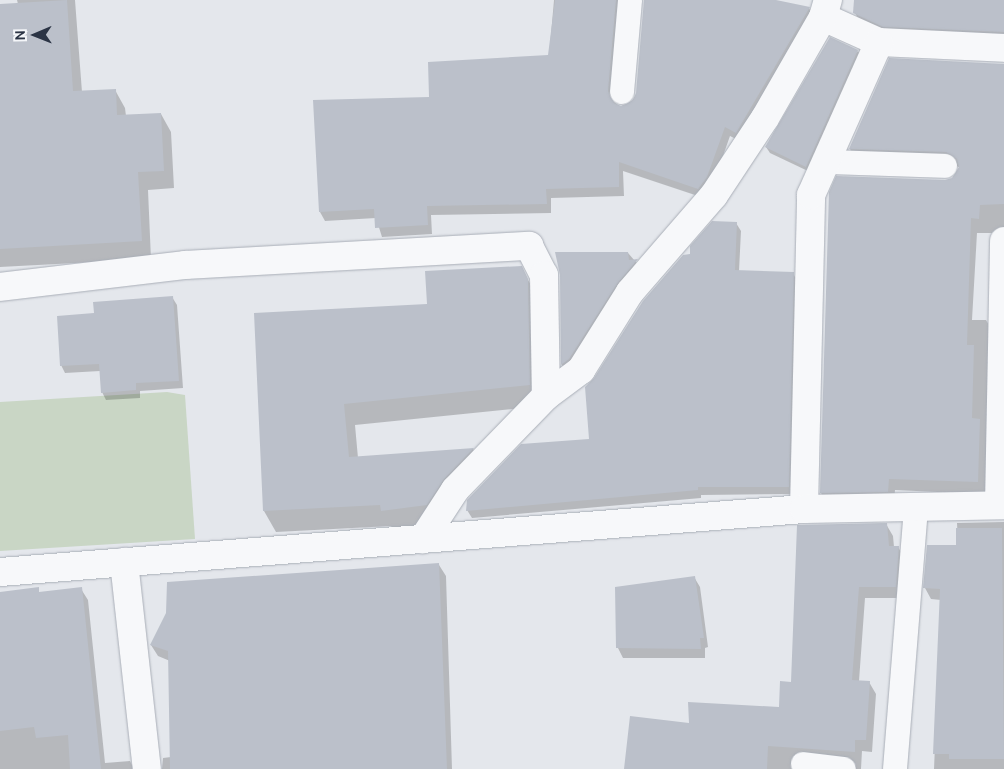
<!DOCTYPE html>
<html>
<head>
<meta charset="utf-8">
<style>
  body { margin:0 }
  #map { position:relative; width:1004px; height:769px; overflow:hidden; background:#e4e7ec; font-family:Ubuntu,sans-serif }
  div>[style] { position:absolute }
  [style*='--x'] { left:calc(var(--x)*1px); top:calc(var(--y)*1px); width:calc(var(--w)*1px); rotate:calc(var(--a)*1deg) }
  .green>* { inset:0; background:#c9d6c5 }
  .shadow>* { inset:0; background:#0003 }
  .building>* { inset:0; background:#bbc0ca }
  .roads { filter:drop-shadow(0 0 1px #a9aeb7) drop-shadow(0 0 1px #a9aeb7) }
  .service>* { height:24px; margin:-12px; padding:0 12px; transform-origin:12px; border-radius:12px; background:#f7f8fa }
  .minor>* { height:28px; margin:-14px; padding:0 14px; transform-origin:14px; border-radius:14px; background:#f7f8fa }
  span { translate:-50% -50%; white-space:nowrap; text-align:center; line-height:1.15; -webkit-text-stroke:4px #f4f6f9; paint-order:stroke }
  .north { position:absolute; left:10px; top:10px; width:50px; height:50px; -webkit-text-stroke:4px #f4f6f9; paint-order:stroke; rotate:269deg; font-size:14px; font-weight:700; line-height:20px; text-align:center; color:#2b3445 }
  .north::after { content:''; display:block; margin:auto; width:18px; height:22px; background:#2b3445; clip-path:polygon(50% 0,100% 100%,50% 72%,0 100%) }
</style>
</head>
<body>
<div id="map">
  <div class="green">
    <div style="clip-path:polygon(167px 392px,185px 395px,195px 539px,0 551px,0 402px)"></div>
  </div>
  <div class="shadow">
    <div style="clip-path:polygon(17px 0,75px 0,82px 92px,115px 90px,125px 108px,126px 116px,161px 114px,171px 132px,174px 188px,148px 190px,151px 259px,0 267px,0 5px,18px 4px)"></div>
    <div style="clip-path:polygon(554px 0,627px 0,621px 9px,613px 101px,620px 107px,629px 105px,637px 94px,645px 0,769px 0,809px 8px,814px 18px,742px 142px,730px 136px,712px 187px,704px 198px,623px 171px,624px 196px,551px 198px,551px 213px,431px 215px,432px 234px,382px 237px,376px 218px,325px 221px,320px 212px,431px 98px,549px 57px)"></div>
    <div style="clip-path:polygon(855px 0,1004px 0,1004px 43px,890px 38px,862px 25px,855px 13px)"></div>
    <div style="clip-path:polygon(858px 51px,861px 57px,810px 172px,770px 153px,766px 147px)"></div>
    <div style="clip-path:polygon(1004px 65px,1004px 233px,977px 233px,972px 320px,986px 320px,993px 332px,990px 501px,959px 493px,895px 490px,894px 503px,828px 504px,821px 493px,945px 181px,953px 179px,960px 168px,954px 164px,857px 160px,850px 149px)"></div>
    <div style="clip-path:polygon(736px 223px,741px 231px,739px 271px,793px 273px,797px 281px,793px 494px,701px 495px,701px 498px,472px 518px,467px 510px,591px 440px,595px 379px,691px 256px)"></div>
    <div style="clip-path:polygon(628px 253px,642px 269px,567px 374px,562px 365px,561px 275px)"></div>
    <div style="clip-path:polygon(521px 267px,533px 289px,542px 406px,355px 425px,358px 458px,473px 449px,485px 470px,439px 525px,395px 532px,391px 526px,276px 532px,264px 511px,256px 315px,428px 305px)"></div>
    <div style="clip-path:polygon(172px 297px,177px 305px,183px 388px,140px 391px,140px 398px,106px 400px,102px 392px,100px 371px,65px 373px,61px 365px,95px 314px)"></div>
    <div style="clip-path:polygon(1004px 522px,1004px 769px,934px 769px,941px 600px,931px 599px,925px 588px,958px 546px,957px 523px)"></div>
    <div style="clip-path:polygon(886px 524px,893px 536px,894px 547px,898px 547px,905px 559px,902px 598px,865px 598px,859px 681px,869px 682px,876px 694px,872px 752px,862px 751px,861px 769px,625px 769px,690px 725px,780px 708px)"></div>
    <div style="clip-path:polygon(439px 565px,446px 576px,452px 769px,162px 769px,163px 758px,171px 757px,170px 661px,158px 656px,151px 645px)"></div>
    <div style="clip-path:polygon(694px 577px,700px 587px,708px 647px,705px 648px,705px 658px,623px 658px,618px 648px)"></div>
    <div style="clip-path:polygon(81px 589px,88px 600px,105px 763px,130px 761px,134px 769px,0 769px,0 598px)"></div>
  </div>
  <div class="building">
    <div style="clip-path:polygon(67px 0,73px 91px,116px 89px,117px 115px,161px 113px,164px 171px,138px 172px,142px 241px,0 249px,0 4px)"></div>
    <div style="clip-path:polygon(555px 0,616px 0,608px 91px,614px 103px,621px 106px,633px 100px,636px 93px,644px 0,776px 0,810px 7px,736px 133px,725px 127px,707px 177px,698px 189px,619px 162px,619px 187px,546px 189px,547px 204px,427px 206px,428px 225px,375px 228px,374px 209px,319px 212px,313px 100px,429px 97px,428px 62px,548px 55px)"></div>
    <div style="clip-path:polygon(854px 0,1004px 0,1004px 32px,883px 27px,853px 13px)"></div>
    <div style="clip-path:polygon(830px 37px,858px 50px,806px 167px,765px 147px)"></div>
    <div style="clip-path:polygon(889px 58px,1004px 64px,1004px 204px,980px 205px,979px 219px,971px 218px,967px 345px,974px 345px,972px 418px,980px 419px,978px 482px,889px 479px,888px 492px,820px 493px,829px 192px,836px 176px,945px 180px,952px 178px,959px 167px,957px 159px,946px 152px,849px 149px)"></div>
    <div style="clip-path:polygon(712px 221px,737px 222px,735px 270px,794px 272px,789px 487px,698px 487px,698px 490px,466px 511px,467px 500px,521px 444px,589px 439px,585px 387px,594px 378px,643px 301px,683px 255px,690px 254px,690px 246px)"></div>
    <div style="clip-path:polygon(555px 252px,628px 252px,629px 260px,638px 259px,617px 284px,569px 359px,561px 365px,560px 275px)"></div>
    <div style="clip-path:polygon(522px 266px,528px 279px,530px 385px,344px 404px,349px 457px,474px 448px,444px 479px,427px 505px,381px 511px,380px 505px,263px 511px,254px 313px,427px 304px,425px 271px)"></div>
    <div style="clip-path:polygon(173px 296px,179px 381px,136px 383px,136px 390px,101px 393px,99px 364px,60px 366px,57px 316px,94px 313px,93px 302px)"></div>
    <div style="clip-path:polygon(887px 523px,889px 546px,899px 546px,896px 587px,859px 587px,852px 680px,870px 681px,866px 740px,855px 740px,855px 752px,768px 746px,767px 769px,624px 769px,630px 716px,689px 723px,688px 702px,779px 707px,780px 681px,791px 682px,797px 525px)"></div>
    <div style="clip-path:polygon(956px 528px,1002px 528px,1004px 759px,949px 759px,949px 754px,933px 754px,940px 589px,923px 588px,927px 545px,956px 545px)"></div>
    <div style="clip-path:polygon(439px 563px,447px 769px,170px 769px,168px 651px,150px 645px,166px 613px,167px 582px)"></div>
    <div style="clip-path:polygon(695px 576px,704px 638px,700px 638px,701px 649px,616px 648px,615px 587px)"></div>
    <div style="clip-path:polygon(39px 587px,39px 592px,82px 587px,101px 769px,70px 769px,68px 735px,36px 738px,34px 727px,0 731px,0 592px)"></div>
  </div>
  <div class="roads">
    <div class="service">
      <div style="--x:622;--y:92;--w:92;--a:-85"></div>
      <div style="--x:826;--y:162;--w:119;--a:1.9"></div>
      <div style="--x:803;--y:764;--w:41;--a:7"></div>
      <div style="--x:895;--y:769;--w:264;--a:-85.4"></div>
    </div>
    <div class="minor">
      <div style="--x:823;--y:17;--w:61;--a:24.1"></div>
      <div style="--x:879;--y:42;--w:125;--a:2.7"></div>
      <div style="--x:0;--y:287;--w:186;--a:-6.8"></div>
      <div style="--x:185;--y:265;--w:345;--a:-3.2"></div>
      <div style="--x:529;--y:246;--w:33;--a:63"></div>
      <div style="--x:544;--y:275;--w:121;--a:89.1"></div>
      <div style="--x:546;--y:396;--w:131;--a:134.1"></div>
      <div style="--x:455;--y:490;--w:59;--a:123.1"></div>
      <div style="--x:546;--y:396;--w:44;--a:-36.6"></div>
      <div style="--x:581;--y:370;--w:92;--a:-57.9"></div>
      <div style="--x:630;--y:292;--w:128;--a:-49.1"></div>
      <div style="--x:714;--y:195;--w:92;--a:-56.5"></div>
      <div style="--x:765;--y:118;--w:116;--a:-60.1"></div>
      <div style="--x:823;--y:17;--w:18;--a:-74"></div>
      <div style="--x:999;--y:505;--w:264;--a:-88.9"></div>
      <div style="--x:804;--y:509;--w:314;--a:-88.7"></div>
      <div style="--x:811;--y:195;--w:167;--a:-66"></div>
      <div style="--x:124;--y:562;--w:208;--a:83.7"></div>
      <div style="--x:0;--y:572;--w:806;--a:-4.48"></div>
      <div style="--x:804;--y:509;--w:200;--a:-1.1"></div>
    </div>
  </div>
  <div class="north">N</div>
</div>
</body>
</html>
